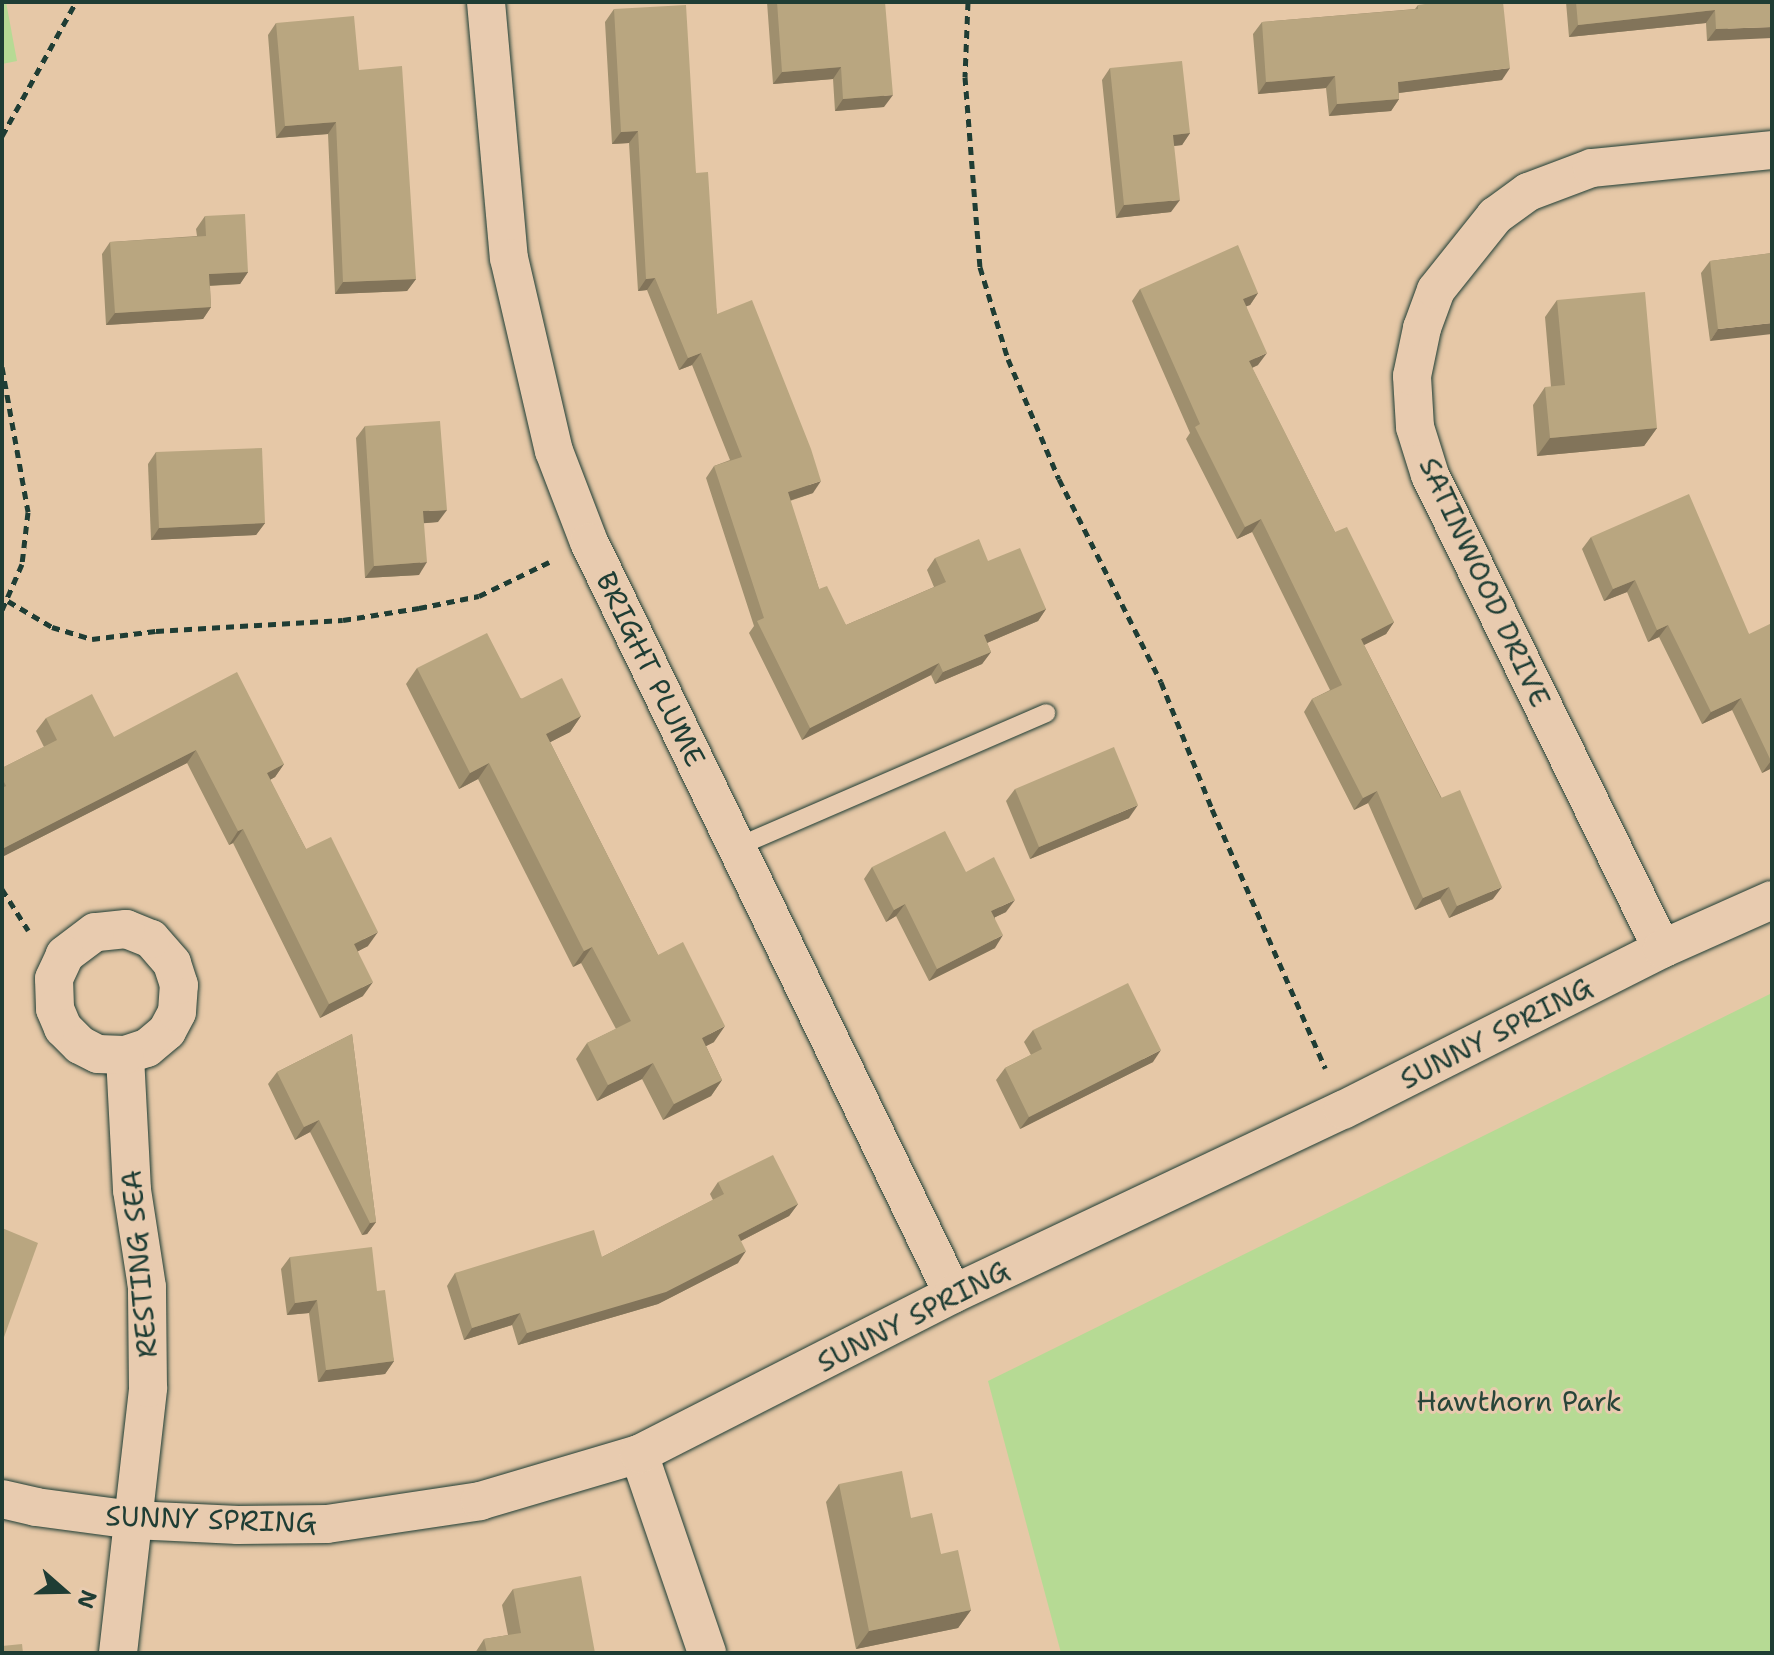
<!DOCTYPE html>
<html>
<head>
<meta charset="utf-8">
<style>
  body { margin:0 }
  #map { position:relative; width:1774px; height:1655px; overflow:hidden; background:#e6c8a7; font-family:"Shantell Sans",sans-serif }
  div>[style] { position:absolute }
  [style*='--x'] { left:calc(var(--x)*1px); top:calc(var(--y)*1px); width:calc(var(--w)*1px); rotate:calc(var(--a)*1deg) }
  .green>* { inset:0; background:#b6da94 }
  .path>* { height:5px; margin-top:-2.5px; transform-origin:0; background:repeating-linear-gradient(90deg,#1f3d34 0 8px,transparent 0 14px) }
  .roads { filter:drop-shadow(0 0 2px #1f3d34) drop-shadow(0 0 2px #1f3d34) }
  .service>* { height:18px; margin:-9px; padding:0 9px; transform-origin:9px; border-radius:9px; background:#e8cbaf }
  .minor>* { height:38px; margin:-19px; padding:0 19px; transform-origin:19px; border-radius:19px; background:#e8cbaf }
  .wall>* { inset:0; background:#9f8f6e }
  .shaded-wall>* { inset:0; background:#82745a }
  .building>* { inset:0; background:#b9a680 }
  span { translate:-50% -50%; white-space:nowrap; text-align:center; line-height:1.15; -webkit-text-stroke:6px #e8cbaf; paint-order:stroke }
  .street-label { font-size:28px; color:#1f3d34 }
  .park-label { font-size:28px; color:#274539 }
  .frame { position:absolute; inset:0; border:4px solid #1f3d34; pointer-events:none }
  .north { position:absolute; left:24px; top:1551px; width:80px; height:80px; -webkit-text-stroke:6px #e8cbaf; paint-order:stroke; rotate:110deg; font-size:22px; font-weight:700; line-height:32px; text-align:center; color:#1f3d34 }
  .north::after { content:''; display:block; margin:auto; width:28px; height:36px; background:#1f3d34; clip-path:polygon(50% 0,100% 100%,50% 72%,0 100%) }
</style>
</head>
<body>
<div id="map">
  <div class="green">
    <div style="clip-path:polygon(2px 2px,6px 2px,17px 61px,2px 64px)"></div>
    <div style="clip-path:polygon(1772px 993px,1772px 1653px,1061px 1653px,988px 1381px)"></div>
  </div>
  <div class="path">
    <div style="--x:968;--y:2;--w:75;--a:92.3"></div>
    <div style="--x:965;--y:77;--w:191;--a:85.5"></div>
    <div style="--x:980;--y:267;--w:96;--a:73.1"></div>
    <div style="--x:1008;--y:359;--w:130;--a:67"></div>
    <div style="--x:1059;--y:479;--w:227;--a:63.3"></div>
    <div style="--x:1161;--y:682;--w:137;--a:68.1"></div>
    <div style="--x:1212;--y:809;--w:283;--a:66.4"></div>
    <div style="--x:2;--y:136;--w:153;--a:-61.1"></div>
    <div style="--x:2;--y:367;--w:147;--a:79.8"></div>
    <div style="--x:28;--y:512;--w:52;--a:96.6"></div>
    <div style="--x:22;--y:564;--w:50;--a:113.5"></div>
    <div style="--x:8;--y:601;--w:51;--a:30.6"></div>
    <div style="--x:52;--y:627;--w:42;--a:16.7"></div>
    <div style="--x:92;--y:639;--w:64;--a:-7.1"></div>
    <div style="--x:156;--y:631;--w:187;--a:-3.4"></div>
    <div style="--x:343;--y:620;--w:77;--a:-9"></div>
    <div style="--x:419;--y:608;--w:61;--a:-11.3"></div>
    <div style="--x:479;--y:596;--w:78;--a:-25.9"></div>
    <div style="--x:2;--y:889;--w:49;--a:57.6"></div>
  </div>
  <div class="roads">
    <div class="service">
      <div style="--x:737;--y:847;--w:337;--a:-23.4"></div>
    </div>
    <div class="minor">
      <div style="--x:486;--y:2;--w:257;--a:84.9"></div>
      <div style="--x:509;--y:258;--w:198;--a:76.9"></div>
      <div style="--x:554;--y:451;--w:97;--a:69"></div>
      <div style="--x:589;--y:542;--w:835;--a:64.17"></div>
      <div style="--x:1662;--y:949;--w:528;--a:-116.08"></div>
      <div style="--x:1430;--y:475;--w:50;--a:-107.4"></div>
      <div style="--x:1415;--y:427;--w:51;--a:-93.4"></div>
      <div style="--x:1412;--y:376;--w:49;--a:-78.2"></div>
      <div style="--x:1422;--y:328;--w:40;--a:-69.8"></div>
      <div style="--x:1436;--y:290;--w:95;--a:-51.4"></div>
      <div style="--x:1495;--y:216;--w:41;--a:-36"></div>
      <div style="--x:1528;--y:192;--w:68;--a:-20.6"></div>
      <div style="--x:1592;--y:168;--w:181;--a:-5.7"></div>
      <div style="--x:639;--y:1454;--w:210;--a:71.1"></div>
      <div style="--x:2;--y:1499;--w:35;--a:13"></div>
      <div style="--x:36;--y:1507;--w:98;--a:7.6"></div>
      <div style="--x:133;--y:1520;--w:105;--a:2.7"></div>
      <div style="--x:238;--y:1525;--w:89;--a:-0.6"></div>
      <div style="--x:327;--y:1524;--w:155;--a:-8.5"></div>
      <div style="--x:480;--y:1501;--w:166;--a:-16.5"></div>
      <div style="--x:639;--y:1454;--w:352;--a:-27"></div>
      <div style="--x:953;--y:1294;--w:431;--a:-25.3"></div>
      <div style="--x:1343;--y:1110;--w:357;--a:-26.8"></div>
      <div style="--x:1662;--y:949;--w:120;--a:-24"></div>
      <div style="--x:118;--y:1653;--w:267;--a:-83.5"></div>
      <div style="--x:148;--y:1388;--w:101;--a:-90.6"></div>
      <div style="--x:147;--y:1287;--w:98;--a:-98.8"></div>
      <div style="--x:132;--y:1190;--w:135;--a:-93"></div>
      <div style="--x:125;--y:1055;--w:23;--a:-18"></div>
      <div style="--x:147;--y:1048;--w:26;--a:-40"></div>
      <div style="--x:167;--y:1031;--w:21;--a:-62"></div>
      <div style="--x:177;--y:1012;--w:27;--a:-86"></div>
      <div style="--x:179;--y:985;--w:23;--a:-108"></div>
      <div style="--x:172;--y:963;--w:32;--a:-131"></div>
      <div style="--x:151;--y:939;--w:27;--a:-158"></div>
      <div style="--x:126;--y:929;--w:31;--a:174"></div>
      <div style="--x:95;--y:932;--w:38;--a:143"></div>
      <div style="--x:65;--y:955;--w:26;--a:115"></div>
      <div style="--x:54;--y:979;--w:30;--a:88"></div>
      <div style="--x:55;--y:1009;--w:21;--a:67"></div>
      <div style="--x:63;--y:1028;--w:24;--a:45"></div>
      <div style="--x:80;--y:1045;--w:20;--a:27"></div>
      <div style="--x:98;--y:1054;--w:27;--a:2"></div>
    </div>
  </div>
  <div class="wall">
    <div style="clip-path:polygon(767px 2px,885px 2px,884px 107px,835px 111px,833px 79px,773px 84px)"></div>
    <div style="clip-path:polygon(1566px 2px,1772px 2px,1707px 41px,1706px 23px,1569px 37px)"></div>
    <div style="clip-path:polygon(1418px 5px,1502px 80px,1399px 93px,1399px 99px,1391px 111px,1329px 116px,1326px 88px,1258px 94px,1253px 34px,1262px 22px,1415px 9px)"></div>
    <div style="clip-path:polygon(614px 9px,696px 173px,717px 314px,813px 493px,790px 501px,819px 589px,846px 625px,934px 587px,927px 570px,935px 558px,988px 561px,1046px 609px,1038px 621px,987px 643px,991px 652px,982px 664px,935px 684px,931px 675px,802px 740px,749px 633px,754px 626px,706px 478px,714px 466px,730px 460px,692px 365px,679px 370px,647px 290px,638px 291px,629px 143px,612px 144px,605px 22px)"></div>
    <div style="clip-path:polygon(276px 23px,359px 70px,416px 279px,407px 291px,335px 294px,328px 134px,276px 138px,268px 35px)"></div>
    <div style="clip-path:polygon(1110px 68px,1190px 133px,1182px 145px,1174px 146px,1171px 212px,1116px 218px,1102px 80px)"></div>
    <div style="clip-path:polygon(205px 216px,248px 272px,240px 284px,210px 286px,211px 307px,203px 319px,106px 325px,102px 254px,110px 242px,197px 236px,196px 229px)"></div>
    <div style="clip-path:polygon(1772px 253px,1710px 341px,1701px 273px,1710px 261px)"></div>
    <div style="clip-path:polygon(1140px 289px,1258px 293px,1250px 305px,1246px 306px,1258px 365px,1252px 368px,1335px 532px,1394px 622px,1386px 634px,1364px 645px,1493px 899px,1449px 918px,1440px 899px,1415px 910px,1368px 803px,1354px 810px,1304px 712px,1312px 699px,1330px 690px,1252px 532px,1237px 539px,1186px 439px,1190px 433px,1132px 301px)"></div>
    <div style="clip-path:polygon(1557px 300px,1657px 428px,1644px 446px,1537px 456px,1533px 405px,1545px 387px,1551px 387px,1545px 317px)"></div>
    <div style="clip-path:polygon(365px 426px,438px 522px,424px 523px,419px 575px,365px 578px,356px 438px)"></div>
    <div style="clip-path:polygon(156px 452px,265px 523px,256px 535px,151px 540px,148px 464px)"></div>
    <div style="clip-path:polygon(1591px 537px,1749px 634px,1772px 768px,1762px 773px,1732px 710px,1702px 724px,1659px 637px,1648px 642px,1627px 592px,1604px 601px,1582px 549px)"></div>
    <div style="clip-path:polygon(417px 668px,581px 716px,570px 732px,550px 742px,658px 955px,714px 1042px,706px 1046px,722px 1080px,711px 1096px,663px 1120px,642px 1079px,597px 1101px,576px 1059px,587px 1043px,616px 1029px,581px 963px,573px 967px,478px 779px,459px 789px,406px 684px)"></div>
    <div style="clip-path:polygon(46px 718px,114px 737px,284px 764px,275px 777px,270px 780px,306px 849px,368px 946px,358px 951px,363px 996px,320px 1018px,233px 843px,229px 845px,187px 763px,2px 857px,2px 768px,44px 747px,36px 731px)"></div>
    <div style="clip-path:polygon(1015px 789px,1129px 818px,1030px 859px,1006px 801px)"></div>
    <div style="clip-path:polygon(872px 867px,966px 872px,1006px 912px,995px 917px,995px 948px,929px 981px,896px 916px,886px 922px,864px 879px)"></div>
    <div style="clip-path:polygon(1033px 1030px,1153px 1062px,1020px 1129px,996px 1080px,1005px 1068px,1031px 1055px,1024px 1042px)"></div>
    <div style="clip-path:polygon(352px 1034px,376px 1222px,367px 1234px,362px 1235px,310px 1132px,295px 1140px,268px 1084px,277px 1072px)"></div>
    <div style="clip-path:polygon(718px 1182px,798px 1204px,789px 1216px,741px 1241px,738px 1263px,658px 1304px,518px 1345px,512px 1325px,464px 1340px,447px 1286px,455px 1273px,602px 1257px,713px 1200px,710px 1194px)"></div>
    <div style="clip-path:polygon(290px 1257px,377px 1291px,394px 1361px,385px 1374px,318px 1382px,309px 1313px,287px 1315px,281px 1269px)"></div>
    <div style="clip-path:polygon(839px 1484px,911px 1518px,941px 1554px,971px 1610px,958px 1628px,856px 1649px,826px 1502px)"></div>
    <div style="clip-path:polygon(513px 1589px,595px 1653px,475px 1653px,484px 1639px,508px 1635px,502px 1605px)"></div>
  </div>
  <div class="shaded-wall">
    <div style="clip-path:polygon(1715px 10px,1706px 23px,1569px 37px,1578px 25px)"></div>
    <div style="clip-path:polygon(1772px 27px,1772px 38px,1707px 41px,1716px 29px)"></div>
    <div style="clip-path:polygon(841px 67px,833px 79px,773px 84px,782px 72px)"></div>
    <div style="clip-path:polygon(1510px 68px,1502px 80px,1390px 94px,1398px 82px)"></div>
    <div style="clip-path:polygon(1335px 76px,1326px 88px,1258px 94px,1266px 82px)"></div>
    <div style="clip-path:polygon(893px 95px,884px 107px,835px 111px,843px 99px)"></div>
    <div style="clip-path:polygon(1399px 99px,1391px 111px,1329px 116px,1337px 104px)"></div>
    <div style="clip-path:polygon(336px 122px,328px 134px,276px 138px,285px 126px)"></div>
    <div style="clip-path:polygon(638px 131px,629px 143px,612px 144px,621px 132px)"></div>
    <div style="clip-path:polygon(1190px 133px,1182px 145px,1164px 147px,1173px 135px)"></div>
    <div style="clip-path:polygon(1180px 200px,1171px 212px,1116px 218px,1124px 205px)"></div>
    <div style="clip-path:polygon(248px 272px,240px 284px,201px 286px,209px 274px)"></div>
    <div style="clip-path:polygon(655px 278px,647px 290px,638px 291px,646px 279px)"></div>
    <div style="clip-path:polygon(416px 279px,407px 291px,335px 294px,343px 282px)"></div>
    <div style="clip-path:polygon(1258px 293px,1250px 305px,1234px 311px,1243px 299px)"></div>
    <div style="clip-path:polygon(211px 307px,203px 319px,106px 325px,115px 313px)"></div>
    <div style="clip-path:polygon(1772px 323px,1772px 334px,1710px 341px,1718px 329px)"></div>
    <div style="clip-path:polygon(701px 353px,692px 365px,679px 370px,688px 358px)"></div>
    <div style="clip-path:polygon(1267px 353px,1258px 365px,1240px 373px,1249px 361px)"></div>
    <div style="clip-path:polygon(1657px 428px,1644px 446px,1537px 456px,1550px 438px)"></div>
    <div style="clip-path:polygon(821px 481px,813px 493px,779px 504px,788px 492px)"></div>
    <div style="clip-path:polygon(447px 510px,438px 522px,415px 524px,423px 511px)"></div>
    <div style="clip-path:polygon(1261px 519px,1252px 532px,1237px 539px,1245px 527px)"></div>
    <div style="clip-path:polygon(265px 523px,256px 535px,151px 540px,159px 528px)"></div>
    <div style="clip-path:polygon(427px 562px,419px 575px,365px 578px,374px 566px)"></div>
    <div style="clip-path:polygon(1635px 580px,1627px 592px,1604px 601px,1613px 589px)"></div>
    <div style="clip-path:polygon(1046px 609px,1038px 621px,975px 648px,984px 635px)"></div>
    <div style="clip-path:polygon(1394px 622px,1386px 634px,1352px 651px,1361px 639px)"></div>
    <div style="clip-path:polygon(1668px 625px,1659px 637px,1648px 642px,1657px 630px)"></div>
    <div style="clip-path:polygon(991px 652px,982px 664px,935px 684px,943px 672px)"></div>
    <div style="clip-path:polygon(939px 663px,931px 675px,802px 740px,810px 728px)"></div>
    <div style="clip-path:polygon(1741px 698px,1732px 710px,1702px 724px,1711px 712px)"></div>
    <div style="clip-path:polygon(581px 716px,570px 732px,535px 750px,546px 734px)"></div>
    <div style="clip-path:polygon(196px 750px,187px 763px,2px 857px,2px 849px)"></div>
    <div style="clip-path:polygon(1772px 760px,1772px 768px,1762px 773px,1771px 761px)"></div>
    <div style="clip-path:polygon(489px 763px,478px 779px,459px 789px,470px 773px)"></div>
    <div style="clip-path:polygon(284px 764px,275px 777px,257px 787px,267px 773px)"></div>
    <div style="clip-path:polygon(1377px 791px,1368px 803px,1354px 810px,1363px 798px)"></div>
    <div style="clip-path:polygon(1138px 805px,1129px 818px,1030px 859px,1039px 847px)"></div>
    <div style="clip-path:polygon(243px 829px,233px 843px,229px 845px,238px 831px)"></div>
    <div style="clip-path:polygon(1449px 887px,1440px 899px,1415px 910px,1423px 898px)"></div>
    <div style="clip-path:polygon(1502px 887px,1493px 899px,1449px 918px,1457px 906px)"></div>
    <div style="clip-path:polygon(1015px 900px,1006px 912px,983px 923px,991px 911px)"></div>
    <div style="clip-path:polygon(905px 904px,896px 916px,886px 922px,894px 910px)"></div>
    <div style="clip-path:polygon(378px 932px,368px 946px,345px 958px,354px 944px)"></div>
    <div style="clip-path:polygon(1003px 935px,995px 948px,929px 981px,937px 969px)"></div>
    <div style="clip-path:polygon(592px 947px,581px 963px,573px 967px,584px 951px)"></div>
    <div style="clip-path:polygon(373px 982px,363px 996px,320px 1018px,329px 1004px)"></div>
    <div style="clip-path:polygon(725px 1026px,714px 1042px,691px 1054px,702px 1038px)"></div>
    <div style="clip-path:polygon(1161px 1050px,1153px 1062px,1020px 1129px,1029px 1117px)"></div>
    <div style="clip-path:polygon(653px 1063px,642px 1079px,597px 1101px,608px 1085px)"></div>
    <div style="clip-path:polygon(722px 1080px,711px 1096px,663px 1120px,674px 1104px)"></div>
    <div style="clip-path:polygon(319px 1120px,310px 1132px,295px 1140px,304px 1127px)"></div>
    <div style="clip-path:polygon(798px 1204px,789px 1216px,729px 1247px,738px 1235px)"></div>
    <div style="clip-path:polygon(376px 1222px,367px 1234px,362px 1235px,370px 1223px)"></div>
    <div style="clip-path:polygon(746px 1251px,738px 1263px,658px 1304px,518px 1345px,527px 1333px)"></div>
    <div style="clip-path:polygon(317px 1300px,309px 1313px,287px 1315px,295px 1303px)"></div>
    <div style="clip-path:polygon(520px 1313px,512px 1325px,464px 1340px,472px 1328px)"></div>
    <div style="clip-path:polygon(394px 1361px,385px 1374px,318px 1382px,326px 1370px)"></div>
    <div style="clip-path:polygon(971px 1610px,958px 1628px,856px 1649px,869px 1631px)"></div>
  </div>
  <div class="building">
    <div style="clip-path:polygon(777px 2px,885px 2px,893px 95px,843px 99px,841px 67px,782px 72px)"></div>
    <div style="clip-path:polygon(1439px 2px,1503px 2px,1510px 68px,1398px 82px,1399px 99px,1337px 104px,1335px 76px,1266px 82px,1262px 22px,1418px 9px,1418px 5px)"></div>
    <div style="clip-path:polygon(1576px 2px,1772px 2px,1772px 27px,1716px 29px,1715px 10px,1578px 25px)"></div>
    <div style="clip-path:polygon(686px 5px,696px 173px,708px 172px,717px 314px,752px 300px,811px 449px,821px 481px,788px 492px,819px 589px,827px 586px,846px 625px,946px 582px,935px 558px,979px 539px,988px 561px,1020px 548px,1046px 609px,984px 635px,991px 652px,943px 672px,939px 663px,810px 728px,757px 621px,764px 618px,714px 466px,742px 457px,701px 353px,688px 358px,655px 278px,646px 279px,638px 131px,621px 132px,614px 9px)"></div>
    <div style="clip-path:polygon(354px 16px,359px 70px,402px 66px,416px 279px,343px 282px,336px 122px,285px 126px,276px 23px)"></div>
    <div style="clip-path:polygon(1182px 61px,1190px 133px,1173px 135px,1180px 200px,1124px 205px,1110px 68px)"></div>
    <div style="clip-path:polygon(245px 214px,248px 272px,209px 274px,211px 307px,115px 313px,110px 242px,206px 236px,205px 216px)"></div>
    <div style="clip-path:polygon(1238px 245px,1258px 293px,1243px 299px,1267px 353px,1249px 361px,1335px 532px,1347px 527px,1394px 622px,1361px 639px,1441px 798px,1460px 790px,1502px 887px,1457px 906px,1449px 887px,1423px 898px,1377px 791px,1363px 798px,1312px 699px,1342px 685px,1261px 519px,1245px 527px,1195px 427px,1200px 424px,1140px 289px)"></div>
    <div style="clip-path:polygon(1772px 253px,1772px 323px,1718px 329px,1710px 261px)"></div>
    <div style="clip-path:polygon(1645px 292px,1657px 428px,1550px 438px,1545px 387px,1565px 385px,1557px 300px)"></div>
    <div style="clip-path:polygon(440px 421px,447px 510px,423px 511px,427px 562px,374px 566px,365px 426px)"></div>
    <div style="clip-path:polygon(262px 448px,265px 523px,159px 528px,156px 452px)"></div>
    <div style="clip-path:polygon(1689px 494px,1749px 634px,1772px 623px,1772px 760px,1771px 761px,1741px 698px,1711px 712px,1668px 625px,1657px 630px,1635px 580px,1613px 589px,1591px 537px)"></div>
    <div style="clip-path:polygon(487px 633px,521px 699px,562px 678px,581px 716px,546px 734px,658px 955px,683px 942px,725px 1026px,702px 1038px,722px 1080px,674px 1104px,653px 1063px,608px 1085px,587px 1043px,631px 1021px,592px 947px,584px 951px,489px 763px,470px 773px,417px 668px)"></div>
    <div style="clip-path:polygon(237px 672px,284px 764px,267px 773px,306px 849px,331px 837px,378px 932px,354px 944px,373px 982px,329px 1004px,243px 829px,238px 831px,196px 750px,2px 849px,2px 788px,6px 786px,2px 778px,2px 768px,57px 740px,46px 718px,92px 694px,114px 737px)"></div>
    <div style="clip-path:polygon(1114px 747px,1138px 805px,1039px 847px,1015px 789px)"></div>
    <div style="clip-path:polygon(945px 831px,966px 872px,994px 857px,1015px 900px,991px 911px,1003px 935px,937px 969px,905px 904px,894px 910px,872px 867px)"></div>
    <div style="clip-path:polygon(1128px 983px,1161px 1050px,1029px 1117px,1005px 1068px,1042px 1049px,1033px 1030px)"></div>
    <div style="clip-path:polygon(352px 1034px,376px 1222px,370px 1223px,319px 1120px,304px 1127px,277px 1072px)"></div>
    <div style="clip-path:polygon(773px 1155px,798px 1204px,738px 1235px,746px 1251px,666px 1292px,527px 1333px,520px 1313px,472px 1328px,455px 1273px,594px 1230px,602px 1257px,724px 1194px,718px 1182px)"></div>
    <div style="clip-path:polygon(2px 1228px,38px 1243px,3px 1340px,2px 1340px)"></div>
    <div style="clip-path:polygon(372px 1247px,377px 1291px,385px 1290px,394px 1361px,326px 1370px,317px 1300px,295px 1303px,290px 1257px)"></div>
    <div style="clip-path:polygon(902px 1471px,911px 1518px,932px 1513px,941px 1554px,958px 1550px,971px 1610px,869px 1631px,839px 1484px)"></div>
    <div style="clip-path:polygon(581px 1576px,595px 1653px,487px 1653px,484px 1639px,521px 1633px,513px 1589px)"></div>
    <div style="clip-path:polygon(22px 1644px,23px 1653px,2px 1653px,2px 1646px)"></div>
  </div>
  <div class="street-label">
    <span style="left:1485px;top:582px;rotate:65deg">SATINWOOD DRIVE</span>
    <span style="left:651px;top:669px;rotate:64deg">BRIGHT PLUME</span>
    <span style="left:1496px;top:1033px;rotate:-27deg">SUNNY SPRING</span>
    <span style="left:139px;top:1264px;rotate:-95deg">RESTING SEA</span>
    <span style="left:913px;top:1316px;rotate:-27deg">SUNNY SPRING</span>
    <span style="left:211px;top:1519px;rotate:2deg">SUNNY SPRING</span>
  </div>
  <div class="park-label">
    <span style="left:1519px;top:1401px">Hawthorn Park</span>
  </div>
  <div class="frame"></div>
  <div class="north">N</div>
</div>
</body>
</html>
